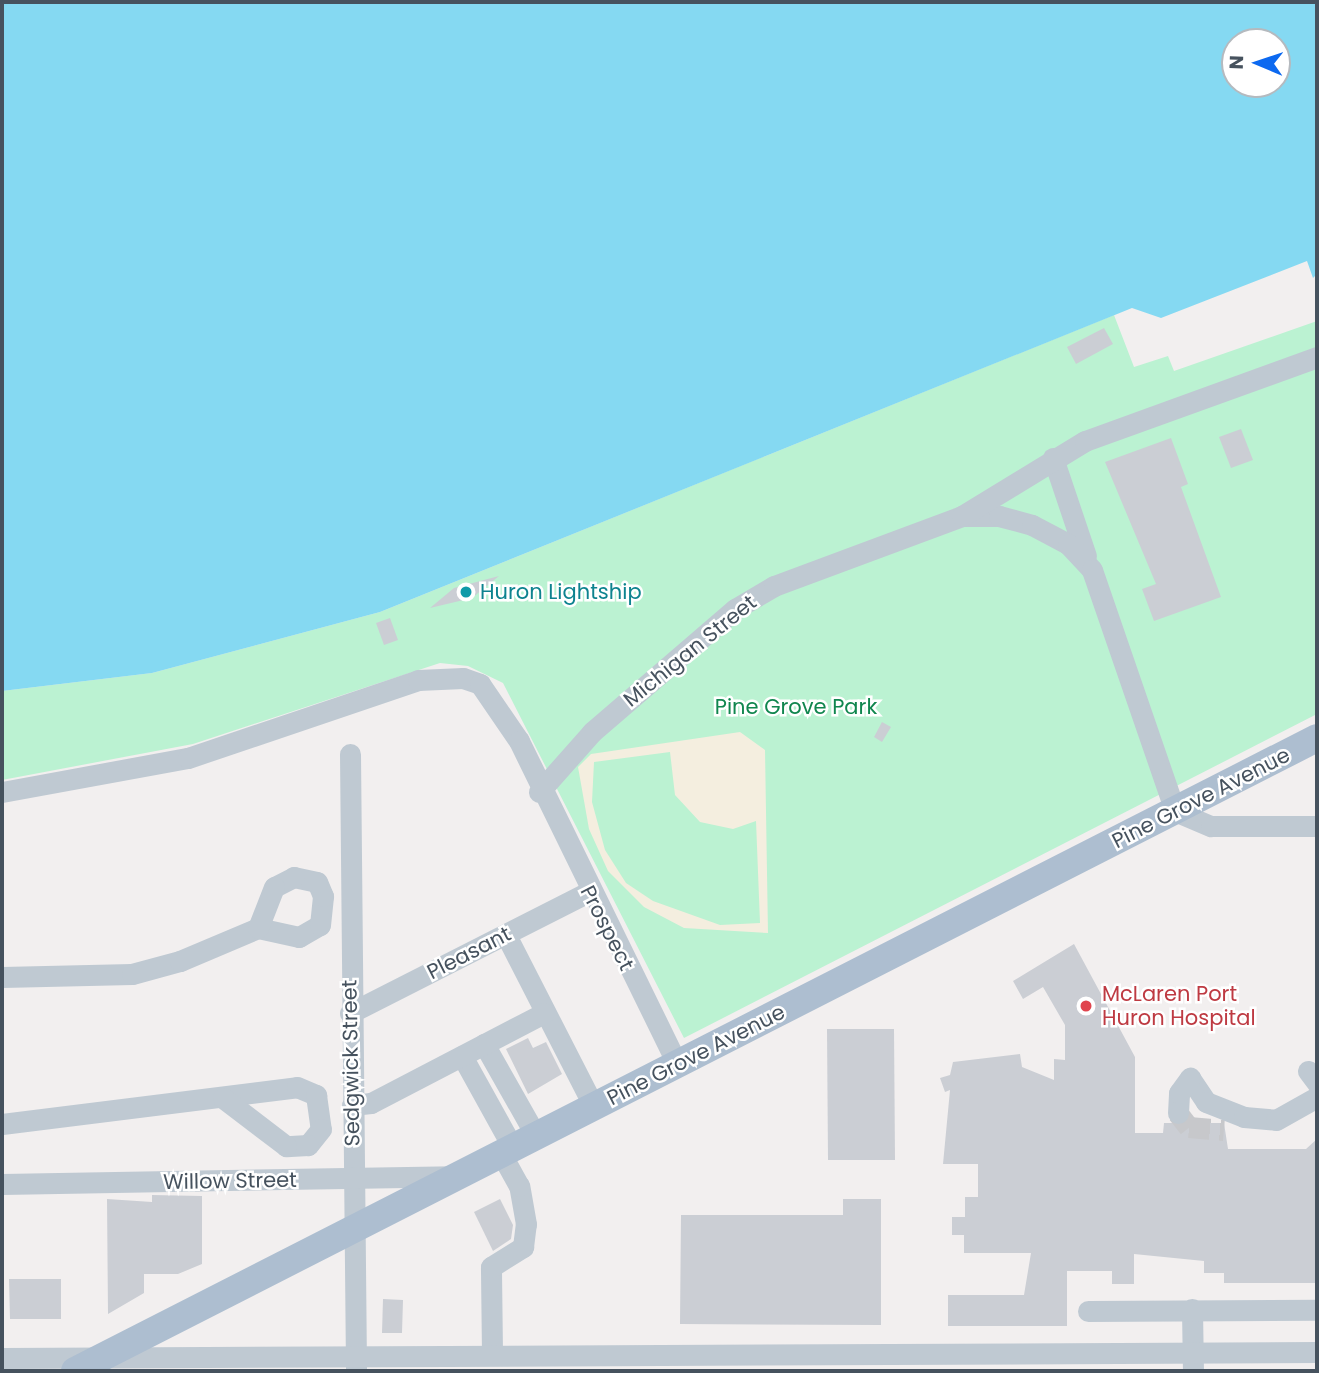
<!DOCTYPE html>
<html>
<head>
<meta charset="utf-8">
<style>
  body { margin:0 }
  #map { position:relative; width:1319px; height:1373px; overflow:hidden; background:#f2efef; font-family:Poppins,sans-serif }
  div>[style] { position:absolute }
  [style*='--x'] { left:calc(var(--x)*1px); top:calc(var(--y)*1px); width:calc(var(--w)*1px); rotate:calc(var(--a)*1deg) }
  .green>* { inset:0; background:#bbf2d2 }
  .sand>* { inset:0; background:#f4eedf }
  .water>* { inset:0; background:#85d9f2 }
  .building>* { inset:0; background:#cbced4 }
  .minor-tunnel>* { height:21px; margin-top:-10.5px; transform-origin:0; background:repeating-linear-gradient(90deg,#c7c8cb 0 21px,transparent 0 31px) }
  .minor>* { height:21px; margin:-10.5px; padding:0 10.5px; transform-origin:10.5px; border-radius:10.5px; background:#bfc9d2 }
  .major>* { height:28px; margin:-14px; padding:0 14px; transform-origin:14px; border-radius:14px; background:#adbed0 }
  .dots>* { width:19px; height:19px; translate:-50% -50%; box-sizing:border-box; border:4px solid #fff; border-radius:50% }
  span { translate:-50% -50%; white-space:nowrap; text-align:center; line-height:1.15; -webkit-text-stroke:5px #fff; paint-order:stroke }
  .culture-label { font-size:21px; color:#0d838f }
  .left { translate:0 -50%; text-align:left }
  .street-label { font-size:21px; color:#46525e }
  .park-label { font-size:21px; color:#10864e }
  .health-label { font-size:21px; color:#be3a42 }
  .frame { position:absolute; inset:0; border:4px solid #46525e; pointer-events:none }
  .north { position:absolute; left:1221px; top:28px; width:70px; height:70px; box-sizing:border-box; background:#fff; border:2px solid #b5babf; border-radius:50%; rotate:272deg; font-size:19px; font-weight:700; line-height:28px; text-align:center; color:#46525e }
  .north::after { content:''; display:block; margin:auto; width:24px; height:32px; background:#0c69f0; clip-path:polygon(50% 0,100% 100%,50% 72%,0 100%) }
</style>
</head>
<body>
<div id="map">
  <div class="green">
    <div style="clip-path:polygon(1114px 315px,1134px 367px,1168px 356px,1174px 371px,1317px 321px,1317px 714px,684px 1038px,503px 683px,468px 666px,440px 663px,193px 744px,2px 780px,2px 691px,152px 673px,380px 612px)"></div>
  </div>
  <div class="sand">
    <div style="clip-path:polygon(evenodd,740px 732px,765px 750px,768px 933px,684px 928px,644px 907px,608px 871px,589px 829px,578px 767px,591px 754px,740px 732px,670px 752px,675px 795px,700px 822px,733px 829px,756px 821px,760px 923px,720px 925px,653px 901px,626px 883px,605px 850px,592px 802px,594px 762px,670px 752px)"></div>
  </div>
  <div class="water">
    <div style="clip-path:polygon(evenodd,2px 2px,1317px 2px,1317px 274px,1313px 278px,1307px 261px,1161px 318px,1132px 308px,380px 612px,152px 673px,2px 691px,2px 2px,1235px 42px,1277px 42px,1277px 84px,1235px 84px,1235px 42px)"></div>
  </div>
  <div class="building">
    <div style="clip-path:polygon(1104px 328px,1113px 344px,1076px 364px,1067px 347px)"></div>
    <div style="clip-path:polygon(1241px 429px,1253px 460px,1231px 468px,1219px 437px)"></div>
    <div style="clip-path:polygon(1171px 438px,1188px 484px,1181px 487px,1221px 597px,1154px 621px,1142px 589px,1156px 584px,1105px 462px)"></div>
    <div style="clip-path:polygon(499px 576px,472px 598px,430px 608px,454px 588px)"></div>
    <div style="clip-path:polygon(390px 618px,398px 640px,384px 645px,376px 623px)"></div>
    <div style="clip-path:polygon(882px 722px,891px 727px,882px 742px,874px 737px)"></div>
    <div style="clip-path:polygon(1074px 944px,1135px 1057px,1135px 1133px,1163px 1133px,1164px 1123px,1224px 1123px,1228px 1149px,1306px 1149px,1317px 1139px,1317px 1283px,1224px 1283px,1224px 1273px,1204px 1273px,1204px 1261px,1134px 1254px,1134px 1284px,1112px 1284px,1112px 1271px,1067px 1271px,1067px 1326px,948px 1326px,948px 1295px,1024px 1295px,1031px 1253px,964px 1253px,964px 1235px,952px 1235px,952px 1217px,965px 1217px,965px 1197px,978px 1197px,978px 1164px,943px 1164px,950px 1090px,945px 1092px,940px 1078px,950px 1075px,953px 1062px,1020px 1054px,1022px 1067px,1054px 1080px,1054px 1059px,1065px 1060px,1065px 1025px,1043px 987px,1023px 999px,1013px 981px)"></div>
    <div style="clip-path:polygon(827px 1029px,894px 1029px,895px 1160px,828px 1160px)"></div>
    <div style="clip-path:polygon(528px 1038px,533px 1048px,546px 1042px,562px 1074px,528px 1094px,506px 1049px)"></div>
    <div style="clip-path:polygon(152px 1195px,202px 1196px,202px 1264px,178px 1274px,144px 1274px,144px 1293px,108px 1314px,107px 1199px,152px 1202px)"></div>
    <div style="clip-path:polygon(500px 1199px,513px 1225px,511px 1239px,493px 1251px,474px 1212px)"></div>
    <div style="clip-path:polygon(843px 1199px,881px 1199px,881px 1325px,680px 1324px,681px 1215px,843px 1215px)"></div>
    <div style="clip-path:polygon(9px 1279px,61px 1279px,61px 1319px,10px 1319px)"></div>
    <div style="clip-path:polygon(383px 1299px,403px 1300px,402px 1333px,382px 1333px)"></div>
  </div>
  <div class="minor-tunnel">
    <div style="--x:1178;--y:1113;--w:18;--a:52"></div>
    <div style="--x:1189;--y:1127;--w:35;--a:5"></div>
  </div>
  <div class="minor">
    <div style="--x:1053;--y:458;--w:103;--a:71.4"></div>
    <div style="--x:962;--y:516;--w:37;--a:0"></div>
    <div style="--x:999;--y:516;--w:34;--a:15"></div>
    <div style="--x:1032;--y:525;--w:41;--a:27.8"></div>
    <div style="--x:1068;--y:544;--w:35;--a:47"></div>
    <div style="--x:1092;--y:570;--w:255;--a:71"></div>
    <div style="--x:1175;--y:811;--w:39;--a:23"></div>
    <div style="--x:1211;--y:826;--w:106;--a:0"></div>
    <div style="--x:350;--y:754;--w:615;--a:89.44"></div>
    <div style="--x:2;--y:792;--w:189;--a:-10.4"></div>
    <div style="--x:188;--y:758;--w:243;--a:-18.7"></div>
    <div style="--x:418;--y:680;--w:45;--a:-2.5"></div>
    <div style="--x:463;--y:678;--w:18;--a:19"></div>
    <div style="--x:480;--y:684;--w:69;--a:55.6"></div>
    <div style="--x:519;--y:741;--w:360;--a:63.9"></div>
    <div style="--x:539;--y:792;--w:80;--a:-48.5"></div>
    <div style="--x:592;--y:732;--w:189;--a:-40.7"></div>
    <div style="--x:735;--y:609;--w:45;--a:-30.5"></div>
    <div style="--x:774;--y:586;--w:201;--a:-20.4"></div>
    <div style="--x:962;--y:516;--w:144;--a:-31.4"></div>
    <div style="--x:1085;--y:441;--w:247;--a:-19.9"></div>
    <div style="--x:506;--y:935;--w:193;--a:62.9"></div>
    <div style="--x:2;--y:977;--w:130;--a:-1.3"></div>
    <div style="--x:132;--y:974;--w:50;--a:-15.2"></div>
    <div style="--x:180;--y:961;--w:85;--a:-22.9"></div>
    <div style="--x:258;--y:928;--w:42;--a:12.4"></div>
    <div style="--x:299;--y:937;--w:24;--a:-30"></div>
    <div style="--x:320;--y:925;--w:29;--a:-84"></div>
    <div style="--x:323;--y:896;--w:15;--a:-113"></div>
    <div style="--x:317;--y:882;--w:24;--a:-168"></div>
    <div style="--x:294;--y:877;--w:22;--a:153"></div>
    <div style="--x:274;--y:887;--w:44;--a:111.3"></div>
    <div style="--x:350;--y:1013;--w:267;--a:-26.9"></div>
    <div style="--x:484;--y:1044;--w:106;--a:60.5"></div>
    <div style="--x:462;--y:1056;--w:105;--a:61"></div>
    <div style="--x:1308;--y:1071;--w:15;--a:53"></div>
    <div style="--x:1190;--y:1078;--w:29;--a:56"></div>
    <div style="--x:1206;--y:1102;--w:41;--a:21.5"></div>
    <div style="--x:1244;--y:1117;--w:32;--a:5"></div>
    <div style="--x:1276;--y:1120;--w:47;--a:-29.3"></div>
    <div style="--x:352;--y:1105;--w:19;--a:-6"></div>
    <div style="--x:371;--y:1103;--w:195;--a:-27.5"></div>
    <div style="--x:1178;--y:1113;--w:20;--a:-87"></div>
    <div style="--x:1179;--y:1093;--w:19;--a:-54"></div>
    <div style="--x:2;--y:1124;--w:297;--a:-7.1"></div>
    <div style="--x:297;--y:1087;--w:21;--a:23"></div>
    <div style="--x:316;--y:1095;--w:34;--a:82"></div>
    <div style="--x:321;--y:1129;--w:21;--a:129"></div>
    <div style="--x:308;--y:1145;--w:22;--a:177"></div>
    <div style="--x:286;--y:1146;--w:79;--a:-142.7"></div>
    <div style="--x:2;--y:1184;--w:451;--a:-1"></div>
    <div style="--x:1192;--y:1309;--w:62;--a:89.1"></div>
    <div style="--x:1088;--y:1311;--w:229;--a:-0.3"></div>
    <div style="--x:492;--y:1353;--w:86;--a:-90.7"></div>
    <div style="--x:491;--y:1267;--w:38;--a:-32"></div>
    <div style="--x:523;--y:1247;--w:23;--a:-83"></div>
    <div style="--x:526;--y:1224;--w:39;--a:-100"></div>
    <div style="--x:519;--y:1186;--w:37;--a:-119"></div>
    <div style="--x:2;--y:1358;--w:1315;--a:-0.26"></div>
  </div>
  <div class="major">
    <div style="--x:75;--y:1371;--w:1394;--a:-27.01"></div>
  </div>
  <div class="dots">
    <div style="left:466px;top:592px;background:#0f9aa8"></div>
    <div style="left:1086px;top:1006px;background:#e0444e"></div>
  </div>
  <div class="culture-label">
    <span class="left" style="left:480px;top:592px">Huron Lightship</span>
  </div>
  <div class="street-label">
    <span style="left:690px;top:651px;rotate:-39deg">Michigan Street</span>
    <span style="left:1201px;top:798px;rotate:-27deg">Pine Grove Avenue</span>
    <span style="left:607px;top:928px;rotate:63deg">Prospect</span>
    <span style="left:469px;top:953px;rotate:-27deg">Pleasant</span>
    <span style="left:696px;top:1055px;rotate:-27deg">Pine Grove Avenue</span>
    <span style="left:351px;top:1063px;rotate:-91deg">Sedgwick Street</span>
    <span style="left:230px;top:1181px;rotate:-1deg">Willow Street</span>
  </div>
  <div class="park-label">
    <span style="left:796px;top:707px">Pine Grove Park</span>
  </div>
  <div class="health-label">
    <span class="left" style="left:1102px;top:1006px">McLaren Port<br>Huron Hospital</span>
  </div>
  <div class="frame"></div>
  <div class="north">N</div>
</div>
</body>
</html>
